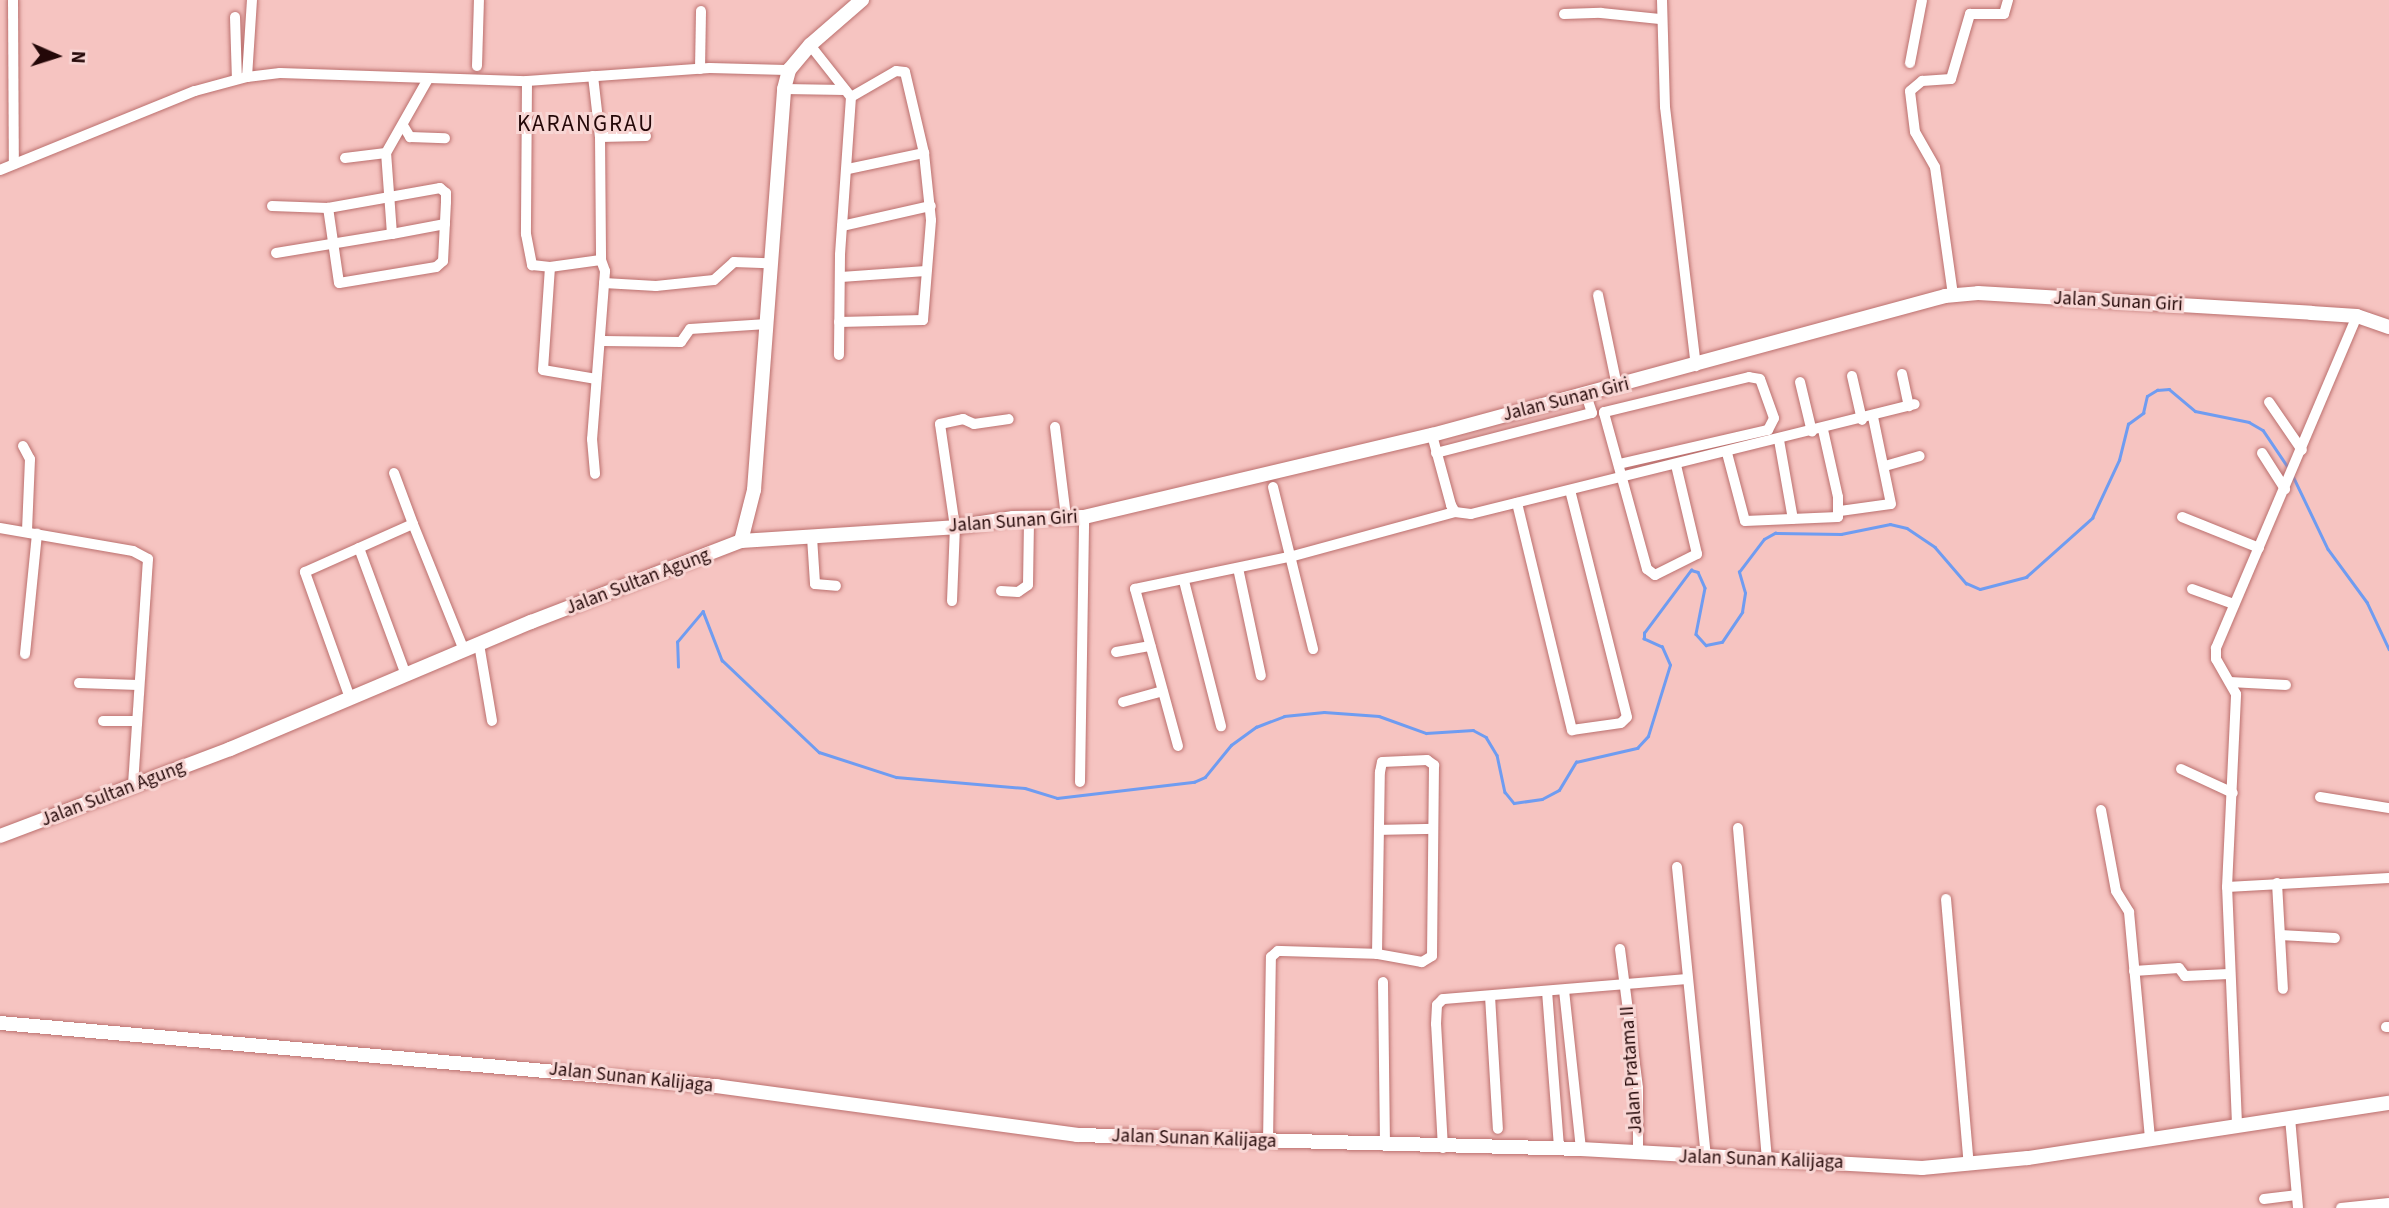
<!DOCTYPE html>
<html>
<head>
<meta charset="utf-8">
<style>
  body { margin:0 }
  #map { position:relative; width:2389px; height:1208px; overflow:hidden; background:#f6c4c1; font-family:"Source Sans 3",sans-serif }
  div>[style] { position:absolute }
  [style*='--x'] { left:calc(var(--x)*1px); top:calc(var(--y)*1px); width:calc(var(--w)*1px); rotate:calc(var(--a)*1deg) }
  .stream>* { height:2.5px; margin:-1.25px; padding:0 1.25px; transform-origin:1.25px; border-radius:1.25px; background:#6f9cf1 }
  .roads { filter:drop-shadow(0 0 2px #bb706e) drop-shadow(0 0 2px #bb706e) }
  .street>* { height:10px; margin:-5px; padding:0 5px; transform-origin:5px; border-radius:5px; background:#fff }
  .secondary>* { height:14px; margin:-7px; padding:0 7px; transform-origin:7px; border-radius:7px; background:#fff }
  span { translate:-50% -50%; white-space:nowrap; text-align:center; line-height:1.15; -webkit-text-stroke:6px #f8d6d4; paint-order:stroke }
  .street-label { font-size:19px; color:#240808 }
  .quarter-label { font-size:23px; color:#240808; letter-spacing:2px }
  .north { position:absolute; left:21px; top:21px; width:70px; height:70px; -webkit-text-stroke:5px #f8d6d4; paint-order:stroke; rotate:93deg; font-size:19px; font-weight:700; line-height:28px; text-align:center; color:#240808 }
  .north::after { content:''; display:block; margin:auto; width:24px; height:32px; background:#240808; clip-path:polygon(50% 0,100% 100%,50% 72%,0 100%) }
</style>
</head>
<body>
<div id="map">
  <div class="stream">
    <div style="--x:2293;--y:476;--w:81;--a:64.4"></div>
    <div style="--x:2328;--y:549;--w:66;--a:53.7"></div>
    <div style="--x:2367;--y:602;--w:52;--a:64.9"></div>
    <div style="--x:678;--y:667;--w:25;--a:-92"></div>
    <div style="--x:677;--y:642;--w:40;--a:-50"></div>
    <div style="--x:703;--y:611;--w:53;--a:68.8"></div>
    <div style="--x:722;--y:660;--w:134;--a:43.5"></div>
    <div style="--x:819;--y:752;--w:81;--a:18"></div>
    <div style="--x:896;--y:777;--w:129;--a:4.9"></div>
    <div style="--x:1025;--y:788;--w:34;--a:17"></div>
    <div style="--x:1057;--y:798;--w:138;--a:-6.7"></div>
    <div style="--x:1194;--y:782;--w:12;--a:-24"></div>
    <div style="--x:1205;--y:777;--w:41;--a:-50.9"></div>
    <div style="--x:1231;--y:745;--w:31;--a:-36"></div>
    <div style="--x:1256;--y:727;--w:30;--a:-21"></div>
    <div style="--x:1284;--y:716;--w:40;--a:-5.7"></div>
    <div style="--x:1324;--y:712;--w:55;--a:4.2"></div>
    <div style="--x:1379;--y:716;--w:50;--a:19.9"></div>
    <div style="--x:1426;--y:733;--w:47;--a:-3.7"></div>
    <div style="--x:1473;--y:730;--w:15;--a:28"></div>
    <div style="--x:1486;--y:737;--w:21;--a:59"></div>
    <div style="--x:1497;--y:755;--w:38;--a:78"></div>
    <div style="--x:1505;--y:792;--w:14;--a:51"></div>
    <div style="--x:1514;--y:803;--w:28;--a:-8"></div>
    <div style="--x:1542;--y:799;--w:19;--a:-28"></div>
    <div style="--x:1559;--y:790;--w:33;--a:-59"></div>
    <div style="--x:1576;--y:762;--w:63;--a:-12.9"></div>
    <div style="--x:1637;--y:748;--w:16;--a:-47"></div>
    <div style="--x:1648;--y:736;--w:74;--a:-72.8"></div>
    <div style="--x:1670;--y:665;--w:20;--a:-114"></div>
    <div style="--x:1662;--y:647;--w:20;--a:-156"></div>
    <div style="--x:1644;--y:639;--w:6;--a:-90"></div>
    <div style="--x:1644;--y:633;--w:79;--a:-53.3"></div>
    <div style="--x:1691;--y:570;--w:7;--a:16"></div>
    <div style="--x:1698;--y:572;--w:17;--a:66"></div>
    <div style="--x:1705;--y:588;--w:47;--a:101.1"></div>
    <div style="--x:1696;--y:634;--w:15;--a:48"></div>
    <div style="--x:1706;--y:645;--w:16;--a:-11"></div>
    <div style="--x:1722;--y:642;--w:36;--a:-56"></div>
    <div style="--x:1742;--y:612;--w:19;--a:-81"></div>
    <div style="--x:1745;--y:593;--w:22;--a:-106"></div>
    <div style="--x:1739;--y:572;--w:41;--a:-52.9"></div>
    <div style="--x:1764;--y:539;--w:13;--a:-29"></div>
    <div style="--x:1775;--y:533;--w:66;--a:0.9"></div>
    <div style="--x:1841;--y:534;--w:50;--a:-11.5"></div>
    <div style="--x:1890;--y:524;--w:17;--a:13"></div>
    <div style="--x:1907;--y:528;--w:34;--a:34"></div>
    <div style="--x:1935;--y:547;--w:48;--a:49.3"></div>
    <div style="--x:1966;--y:583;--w:15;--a:23"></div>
    <div style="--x:1980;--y:589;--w:48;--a:-14.6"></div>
    <div style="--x:2026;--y:577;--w:89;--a:-41.8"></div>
    <div style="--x:2092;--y:518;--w:64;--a:-65"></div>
    <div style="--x:2119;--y:460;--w:37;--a:-76"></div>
    <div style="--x:2128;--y:424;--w:19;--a:-36"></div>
    <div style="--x:2143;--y:413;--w:17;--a:-77"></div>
    <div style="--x:2147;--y:396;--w:12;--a:-31"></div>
    <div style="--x:2157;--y:390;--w:12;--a:-5"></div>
    <div style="--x:2169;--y:389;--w:34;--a:40"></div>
    <div style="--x:2195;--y:411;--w:55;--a:11.5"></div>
    <div style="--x:2249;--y:422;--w:16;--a:30"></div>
    <div style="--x:2263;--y:430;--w:45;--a:56"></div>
  </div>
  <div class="roads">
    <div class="street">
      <div style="--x:13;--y:0;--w:164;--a:89.7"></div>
      <div style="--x:1662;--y:0;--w:107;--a:88.4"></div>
      <div style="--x:1665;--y:107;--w:261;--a:83.2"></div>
      <div style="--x:1564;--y:14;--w:37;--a:-2"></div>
      <div style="--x:1601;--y:13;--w:59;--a:5.8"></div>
      <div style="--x:235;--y:17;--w:62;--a:88.2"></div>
      <div style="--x:810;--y:45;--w:66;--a:51.7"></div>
      <div style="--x:851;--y:97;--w:158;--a:94"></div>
      <div style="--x:840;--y:255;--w:100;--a:90.6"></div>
      <div style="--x:1910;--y:63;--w:64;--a:-79.2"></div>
      <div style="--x:477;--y:66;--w:66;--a:-88.3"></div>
      <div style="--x:700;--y:69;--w:58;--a:-89"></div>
      <div style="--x:593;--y:76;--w:61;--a:83.5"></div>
      <div style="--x:600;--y:137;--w:123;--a:89.5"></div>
      <div style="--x:247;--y:77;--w:77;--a:-86.3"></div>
      <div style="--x:527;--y:81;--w:153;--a:90.4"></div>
      <div style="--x:526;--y:234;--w:32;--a:79"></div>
      <div style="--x:532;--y:265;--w:18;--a:6"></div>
      <div style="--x:550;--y:267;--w:51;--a:-7.8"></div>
      <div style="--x:601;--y:260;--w:12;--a:70"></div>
      <div style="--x:605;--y:271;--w:169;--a:94.4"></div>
      <div style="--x:592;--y:439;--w:35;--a:85"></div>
      <div style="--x:784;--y:89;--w:61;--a:0.9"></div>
      <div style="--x:404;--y:127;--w:12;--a:59"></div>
      <div style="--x:410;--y:137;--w:35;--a:2"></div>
      <div style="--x:600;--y:137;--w:46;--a:-1.2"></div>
      <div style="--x:345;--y:158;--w:41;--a:-7"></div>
      <div style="--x:848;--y:169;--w:78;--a:-11.9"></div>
      <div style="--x:0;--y:170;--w:210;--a:-22.1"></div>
      <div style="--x:195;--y:91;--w:54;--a:-15.1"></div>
      <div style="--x:247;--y:77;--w:33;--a:-7"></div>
      <div style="--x:280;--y:73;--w:247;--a:1.9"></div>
      <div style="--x:527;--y:81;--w:183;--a:-4.1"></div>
      <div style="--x:710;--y:68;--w:79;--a:1.5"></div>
      <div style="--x:272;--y:206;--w:56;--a:2"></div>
      <div style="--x:328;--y:208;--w:114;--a:-10.1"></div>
      <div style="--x:440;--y:188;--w:8;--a:40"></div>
      <div style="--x:446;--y:193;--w:9;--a:90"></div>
      <div style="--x:446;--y:202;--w:59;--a:92.9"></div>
      <div style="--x:443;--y:261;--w:9;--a:139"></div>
      <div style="--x:436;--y:267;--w:98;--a:170.6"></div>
      <div style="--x:339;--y:283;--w:76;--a:-98.3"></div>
      <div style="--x:842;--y:226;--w:91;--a:-12.7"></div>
      <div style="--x:392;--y:234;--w:54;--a:-10.7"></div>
      <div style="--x:276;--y:253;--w:118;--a:-9.3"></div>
      <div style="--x:392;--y:234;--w:81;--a:-94.2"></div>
      <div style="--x:386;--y:153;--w:85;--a:-60.4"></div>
      <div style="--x:550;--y:267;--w:103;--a:93.9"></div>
      <div style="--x:543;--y:370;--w:54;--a:9.6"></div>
      <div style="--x:841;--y:277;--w:85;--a:-4"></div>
      <div style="--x:604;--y:283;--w:52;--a:3.3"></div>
      <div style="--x:656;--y:286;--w:58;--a:-5.9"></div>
      <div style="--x:714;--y:280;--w:27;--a:-42"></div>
      <div style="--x:734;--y:262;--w:34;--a:2"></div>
      <div style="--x:1598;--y:295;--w:93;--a:78.2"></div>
      <div style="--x:1953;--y:295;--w:129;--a:-98"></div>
      <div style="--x:1935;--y:167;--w:40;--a:-119.7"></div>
      <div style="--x:1915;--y:132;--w:41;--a:-97"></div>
      <div style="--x:1910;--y:91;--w:16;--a:-40"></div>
      <div style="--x:1922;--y:81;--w:29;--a:-4"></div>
      <div style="--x:1951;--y:79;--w:68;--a:-73.7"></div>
      <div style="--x:1970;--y:14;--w:34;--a:0"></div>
      <div style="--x:2004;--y:14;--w:15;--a:-74"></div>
      <div style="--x:839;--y:322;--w:84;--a:-1.4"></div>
      <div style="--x:923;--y:320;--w:100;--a:-85.4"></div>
      <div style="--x:931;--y:220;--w:67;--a:-96"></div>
      <div style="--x:924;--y:153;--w:83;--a:-103.2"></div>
      <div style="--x:905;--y:72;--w:9;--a:-174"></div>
      <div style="--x:896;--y:71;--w:52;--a:150"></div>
      <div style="--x:603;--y:341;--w:78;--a:0.7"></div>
      <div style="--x:681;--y:342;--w:16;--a:-55"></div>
      <div style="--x:690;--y:329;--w:77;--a:-3.7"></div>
      <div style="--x:1902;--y:374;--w:33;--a:78"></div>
      <div style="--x:1852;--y:376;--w:45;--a:77.2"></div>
      <div style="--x:1800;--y:382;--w:51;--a:76.5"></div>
      <div style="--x:2269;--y:402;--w:58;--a:55.5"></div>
      <div style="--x:1055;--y:427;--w:91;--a:83"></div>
      <div style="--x:1432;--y:435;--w:73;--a:74.8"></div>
      <div style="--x:1451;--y:505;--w:8;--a:60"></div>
      <div style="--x:1455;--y:512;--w:16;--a:7"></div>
      <div style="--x:1471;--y:514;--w:457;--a:-13.9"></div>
      <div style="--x:1779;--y:440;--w:80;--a:80"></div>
      <div style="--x:23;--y:446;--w:15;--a:62"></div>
      <div style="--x:30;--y:459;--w:73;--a:92.4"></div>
      <div style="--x:1436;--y:453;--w:161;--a:-14.4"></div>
      <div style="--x:1592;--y:413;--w:20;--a:-108"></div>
      <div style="--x:1727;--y:453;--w:70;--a:75.2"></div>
      <div style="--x:1745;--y:521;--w:93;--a:-2.5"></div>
      <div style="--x:1838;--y:517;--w:20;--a:-90"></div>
      <div style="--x:1838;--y:497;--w:69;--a:-102.6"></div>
      <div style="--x:2262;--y:453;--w:43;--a:57.4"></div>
      <div style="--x:1619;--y:464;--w:153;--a:-12.9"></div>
      <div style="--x:1768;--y:430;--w:13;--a:-63"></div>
      <div style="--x:1774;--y:418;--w:41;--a:-109.7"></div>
      <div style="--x:1760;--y:379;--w:11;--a:-170"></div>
      <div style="--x:1749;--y:377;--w:149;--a:166.4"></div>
      <div style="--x:1604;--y:412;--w:1;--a:90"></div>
      <div style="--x:1604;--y:413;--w:162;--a:74.6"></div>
      <div style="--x:1647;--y:569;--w:10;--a:37"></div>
      <div style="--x:1655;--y:575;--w:47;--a:-26.6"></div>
      <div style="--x:1697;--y:554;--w:91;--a:-103.3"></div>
      <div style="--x:1885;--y:466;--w:36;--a:-16"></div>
      <div style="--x:394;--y:473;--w:54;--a:69.6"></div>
      <div style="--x:1273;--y:487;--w:167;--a:76.1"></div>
      <div style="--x:1517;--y:503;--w:234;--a:76.4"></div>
      <div style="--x:1572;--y:730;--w:49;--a:-8.1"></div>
      <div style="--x:1621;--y:723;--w:8;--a:-45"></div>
      <div style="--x:1627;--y:717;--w:234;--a:-104.1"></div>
      <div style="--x:1840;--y:511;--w:51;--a:-7.8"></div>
      <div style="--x:1891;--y:504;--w:89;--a:-101.7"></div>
      <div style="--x:2182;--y:517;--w:83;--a:21.9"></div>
      <div style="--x:0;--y:528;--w:135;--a:9.8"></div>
      <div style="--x:133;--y:551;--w:17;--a:28"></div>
      <div style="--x:148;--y:559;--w:228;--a:93.8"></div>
      <div style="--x:812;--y:537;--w:47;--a:86.3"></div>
      <div style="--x:815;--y:584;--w:21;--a:5"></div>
      <div style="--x:359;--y:548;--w:135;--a:69.7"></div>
      <div style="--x:1238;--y:568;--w:110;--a:78"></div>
      <div style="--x:1184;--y:581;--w:150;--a:75.7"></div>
      <div style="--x:2192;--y:589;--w:45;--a:19.7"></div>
      <div style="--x:1001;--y:591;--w:17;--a:3"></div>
      <div style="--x:1018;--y:592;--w:12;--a:-35"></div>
      <div style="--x:1028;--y:585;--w:65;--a:-89.1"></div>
      <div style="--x:952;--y:601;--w:74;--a:-87.7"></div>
      <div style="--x:955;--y:527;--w:104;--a:-98.3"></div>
      <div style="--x:940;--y:424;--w:24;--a:-12"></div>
      <div style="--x:963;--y:419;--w:12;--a:24"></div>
      <div style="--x:974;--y:424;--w:35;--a:-8"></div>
      <div style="--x:479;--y:644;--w:78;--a:80.4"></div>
      <div style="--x:1116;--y:652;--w:35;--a:-10"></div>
      <div style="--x:25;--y:654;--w:121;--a:-84.3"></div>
      <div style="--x:2230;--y:682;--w:56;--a:3.1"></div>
      <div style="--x:79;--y:683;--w:59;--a:1.9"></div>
      <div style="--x:350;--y:698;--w:134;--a:-109.7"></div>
      <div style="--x:305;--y:572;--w:118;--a:-24"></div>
      <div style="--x:413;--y:524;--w:136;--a:68"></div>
      <div style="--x:1123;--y:702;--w:41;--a:-15.4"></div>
      <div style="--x:103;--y:721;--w:33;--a:0"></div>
      <div style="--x:1178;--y:746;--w:163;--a:-105.3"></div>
      <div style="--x:1135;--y:589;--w:161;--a:-11.8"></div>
      <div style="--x:1293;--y:556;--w:168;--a:-15.2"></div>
      <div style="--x:2181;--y:769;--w:57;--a:24.8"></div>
      <div style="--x:1080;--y:782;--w:265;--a:-89.1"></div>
      <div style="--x:2320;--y:797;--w:70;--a:9.1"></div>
      <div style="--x:2101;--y:810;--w:82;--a:79.5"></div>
      <div style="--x:2116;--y:891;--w:25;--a:58"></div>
      <div style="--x:2129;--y:912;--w:227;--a:84.7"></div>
      <div style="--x:1738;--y:828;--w:332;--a:85"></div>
      <div style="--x:1379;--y:830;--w:54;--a:-1.1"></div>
      <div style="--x:1677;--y:867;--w:292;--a:84.3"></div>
      <div style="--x:2277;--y:883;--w:106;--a:86.8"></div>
      <div style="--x:2227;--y:887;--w:162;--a:-3.2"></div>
      <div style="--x:1946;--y:899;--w:267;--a:85.1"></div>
      <div style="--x:2280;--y:935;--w:55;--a:3.1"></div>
      <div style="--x:1620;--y:949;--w:140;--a:82.6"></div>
      <div style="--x:1638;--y:1088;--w:66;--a:90"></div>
      <div style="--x:2134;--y:971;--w:45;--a:-3.8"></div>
      <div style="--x:2179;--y:968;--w:10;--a:53"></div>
      <div style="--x:2185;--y:976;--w:44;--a:-2.6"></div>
      <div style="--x:1383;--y:982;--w:164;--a:89.3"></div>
      <div style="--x:1564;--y:990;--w:160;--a:83.9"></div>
      <div style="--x:1547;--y:991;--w:157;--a:85.6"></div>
      <div style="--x:1490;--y:996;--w:133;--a:86.6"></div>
      <div style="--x:2386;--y:1027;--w:3;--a:0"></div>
      <div style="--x:2290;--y:1118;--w:90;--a:84.9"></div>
      <div style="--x:2237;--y:1124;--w:237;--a:-92.4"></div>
      <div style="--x:2227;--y:887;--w:193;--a:-87.3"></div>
      <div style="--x:2236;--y:694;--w:40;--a:-119.7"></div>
      <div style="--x:2216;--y:659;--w:11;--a:-90"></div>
      <div style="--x:2216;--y:648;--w:361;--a:-67"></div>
      <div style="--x:1268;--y:1142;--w:185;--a:-89.1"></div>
      <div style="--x:1271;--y:957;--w:9;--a:-41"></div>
      <div style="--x:1278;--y:951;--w:99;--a:1.7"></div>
      <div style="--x:1377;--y:954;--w:182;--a:-89.1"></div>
      <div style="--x:1380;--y:772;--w:10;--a:-79"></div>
      <div style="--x:1382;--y:762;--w:45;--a:-2.5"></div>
      <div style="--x:1427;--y:760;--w:9;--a:36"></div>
      <div style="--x:1434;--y:765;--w:191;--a:90.6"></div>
      <div style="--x:1432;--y:956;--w:12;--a:149"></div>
      <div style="--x:1422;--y:962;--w:46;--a:-169.9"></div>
      <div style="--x:1443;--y:1148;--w:124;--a:-93.2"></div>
      <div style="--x:1436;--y:1024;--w:19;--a:-87"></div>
      <div style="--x:1437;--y:1005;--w:8;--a:-45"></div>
      <div style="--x:1443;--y:999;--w:243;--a:-4.7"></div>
      <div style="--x:2264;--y:1199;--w:32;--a:-7"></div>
      <div style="--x:2341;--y:1208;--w:48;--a:-5.9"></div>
    </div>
    <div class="secondary">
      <div style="--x:741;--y:541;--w:214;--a:-3.7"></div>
      <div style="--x:955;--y:527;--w:59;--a:-8.8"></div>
      <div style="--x:1013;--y:518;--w:71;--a:-0.8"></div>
      <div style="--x:1084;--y:517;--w:358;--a:-13.3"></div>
      <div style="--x:1432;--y:435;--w:531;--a:-15.16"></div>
      <div style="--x:1945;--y:296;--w:33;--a:-5"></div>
      <div style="--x:1978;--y:293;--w:334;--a:3.4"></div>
      <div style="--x:2311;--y:313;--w:46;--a:3.7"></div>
      <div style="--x:2357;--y:316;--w:34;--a:19"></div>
      <div style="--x:0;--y:836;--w:246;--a:-20.7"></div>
      <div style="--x:230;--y:749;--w:327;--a:-22.9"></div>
      <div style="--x:531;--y:622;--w:225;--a:-21.1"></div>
      <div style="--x:741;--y:541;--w:53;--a:-75.7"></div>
      <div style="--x:754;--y:490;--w:402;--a:-85.7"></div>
      <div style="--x:784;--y:89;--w:20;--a:-75"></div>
      <div style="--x:789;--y:70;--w:33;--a:-50"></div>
      <div style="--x:810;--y:45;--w:69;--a:-40.9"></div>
      <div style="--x:0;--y:1023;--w:719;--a:5.03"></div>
      <div style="--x:716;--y:1086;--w:364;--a:7.7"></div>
      <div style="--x:1077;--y:1135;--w:504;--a:1.59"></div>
      <div style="--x:1581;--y:1149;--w:342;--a:3.2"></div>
      <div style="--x:1922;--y:1168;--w:106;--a:-5.4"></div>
      <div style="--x:2028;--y:1158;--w:365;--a:-8.7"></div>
    </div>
  </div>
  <div class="street-label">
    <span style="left:2118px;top:302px;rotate:3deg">Jalan Sunan Giri</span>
    <span style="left:1566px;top:400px;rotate:-14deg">Jalan Sunan Giri</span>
    <span style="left:1013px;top:522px;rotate:-4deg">Jalan Sunan Giri</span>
    <span style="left:638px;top:582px;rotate:-21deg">Jalan Sultan Agung</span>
    <span style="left:113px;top:794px;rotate:-21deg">Jalan Sultan Agung</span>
    <span style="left:1632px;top:1070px;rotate:-94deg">Jalan Pratama II</span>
    <span style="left:631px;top:1078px;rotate:6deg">Jalan Sunan Kalijaga</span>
    <span style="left:1194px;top:1139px;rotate:2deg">Jalan Sunan Kalijaga</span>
    <span style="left:1761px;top:1160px;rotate:2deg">Jalan Sunan Kalijaga</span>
  </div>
  <div class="quarter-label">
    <span style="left:586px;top:124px">KARANGRAU</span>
  </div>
  <div class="north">N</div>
</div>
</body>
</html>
